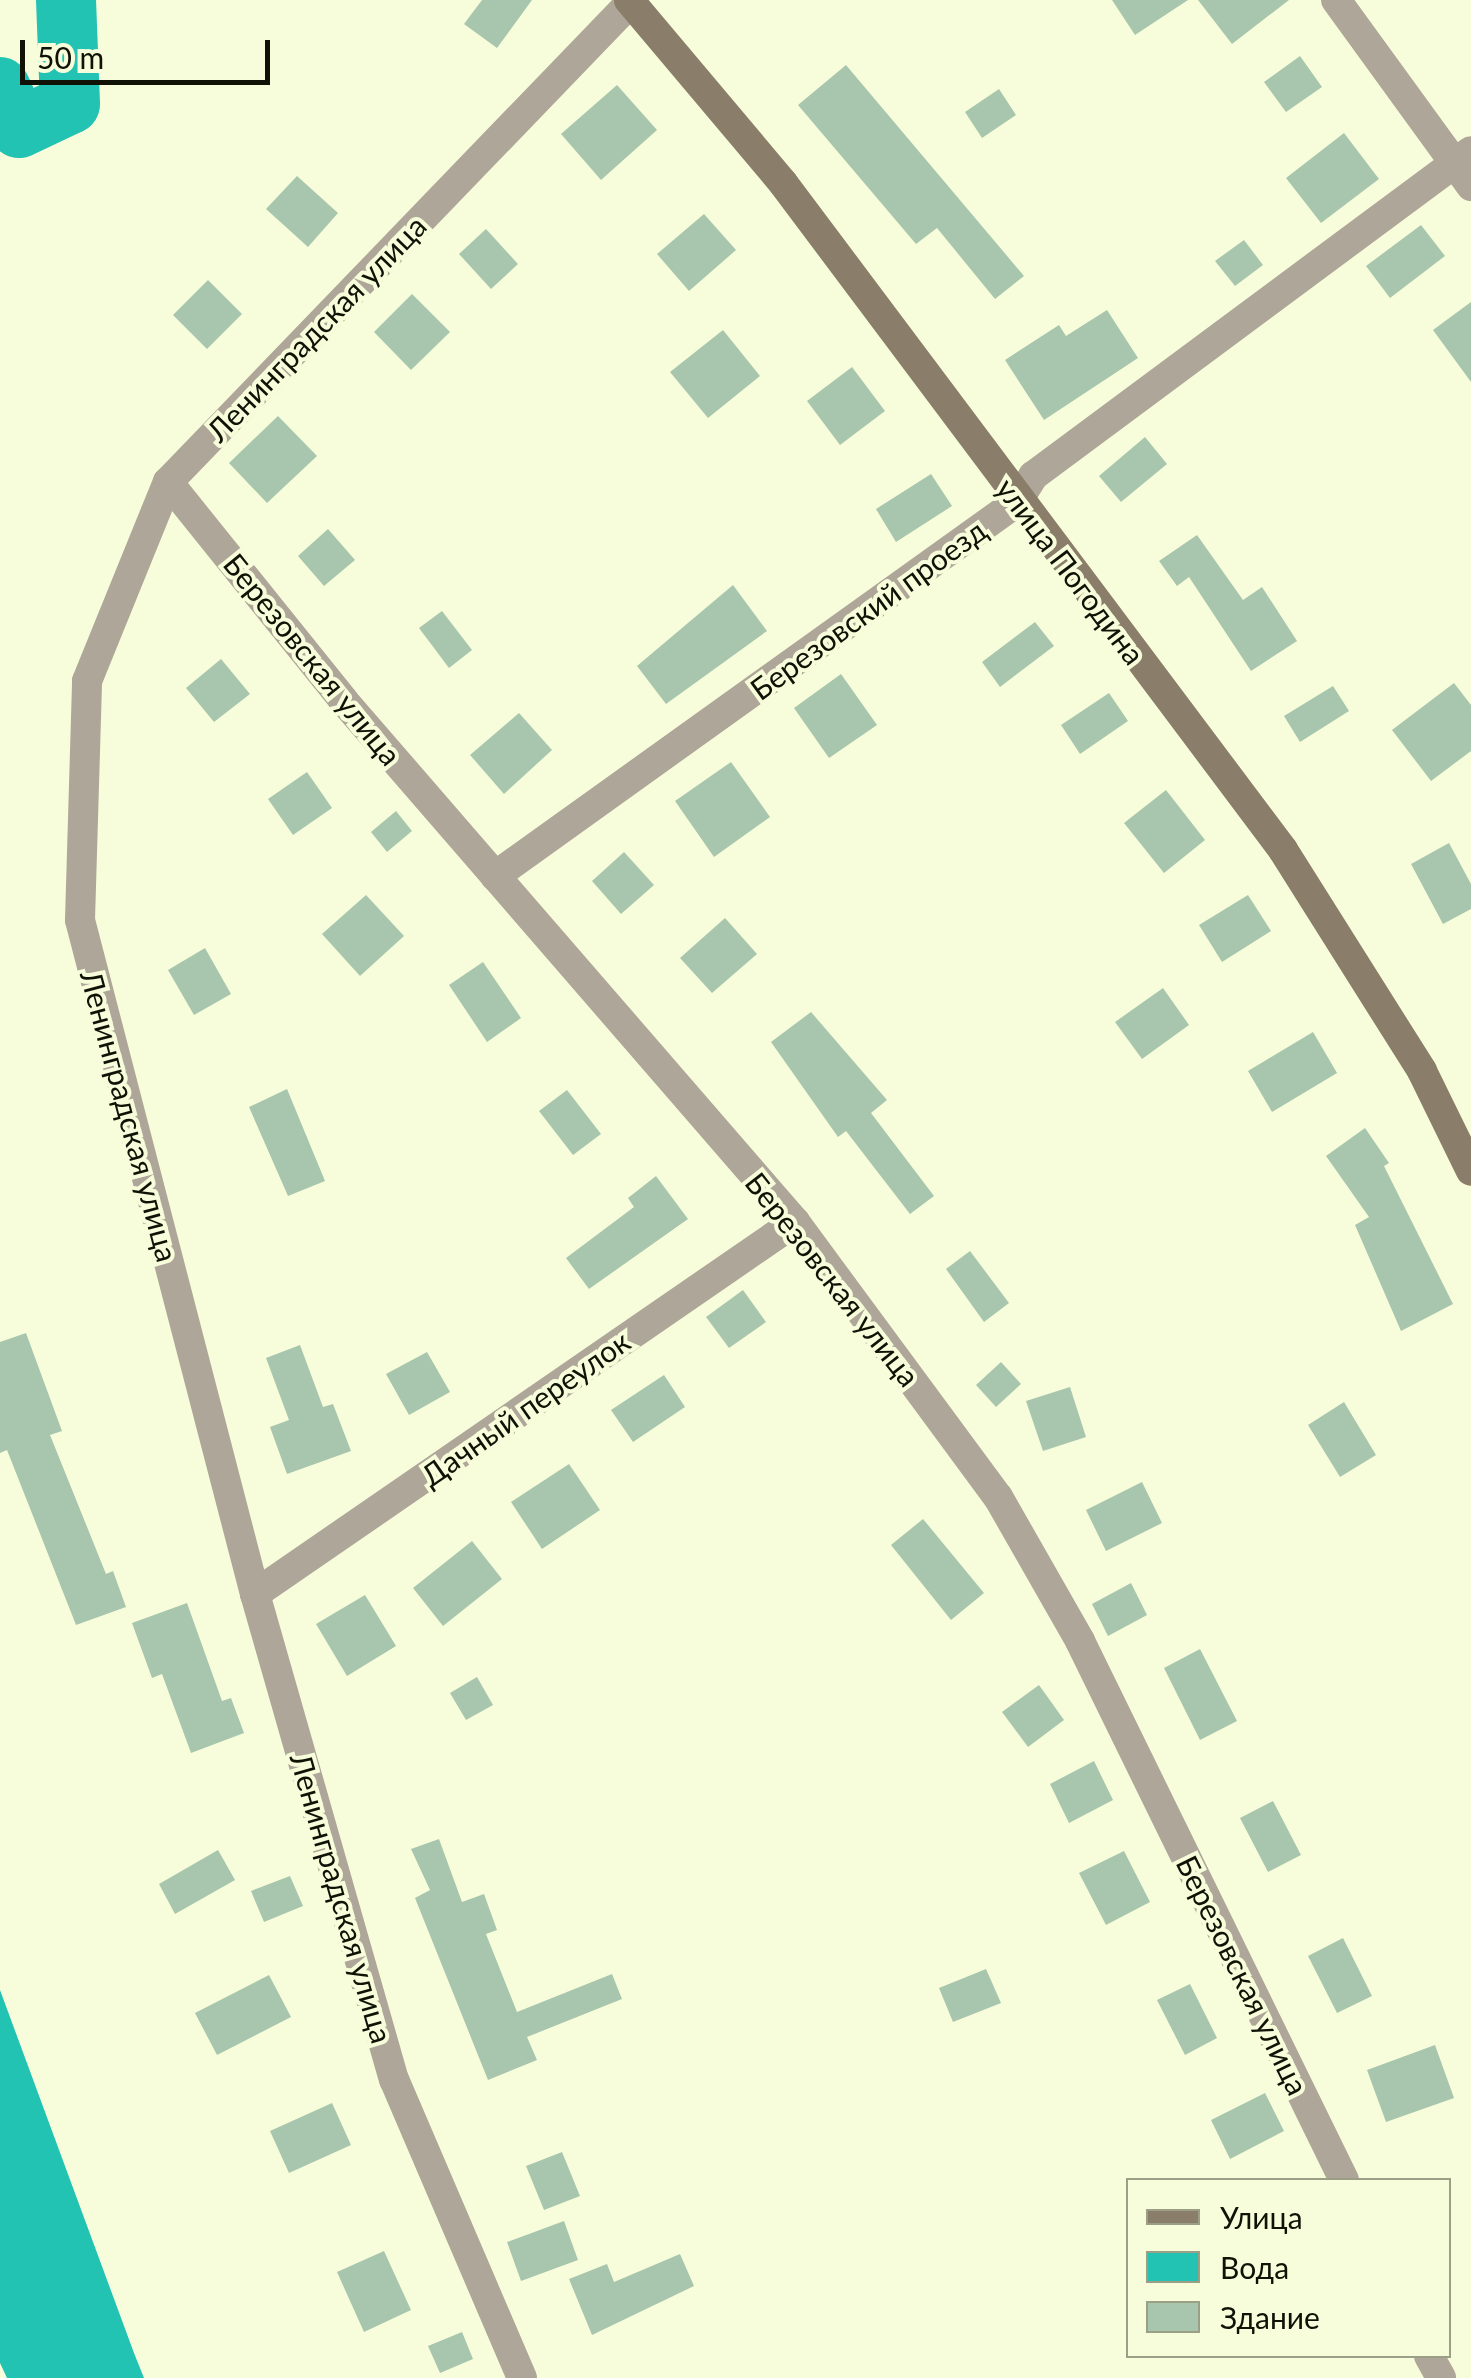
<!DOCTYPE html>
<html>
<head>
<meta charset="utf-8">
<style>
  body { margin:0 }
  #map { position:relative; width:1471px; height:2378px; overflow:hidden; background:#f7fdda; font-family:Lato,sans-serif }
  div>[style] { position:absolute }
  [style*='--x'] { left:calc(var(--x)*1px); top:calc(var(--y)*1px); width:calc(var(--w)*1px); rotate:calc(var(--a)*1deg) }
  .water>* { inset:0; background:#23c3b4 }
  .river>* { height:60px; margin:-30px; padding:0 30px; transform-origin:30px; border-radius:30px; background:#23c3b4 }
  .building>* { inset:0; background:#a8c6ad }
  .street>* { height:30px; margin:-15px; padding:0 15px; transform-origin:15px; border-radius:15px; background:#aea698 }
  .secondary>* { height:30px; margin:-15px; padding:0 15px; transform-origin:15px; border-radius:15px; background:#8a7e6b }
  span { translate:-50% -50%; white-space:nowrap; text-align:center; line-height:1.15; -webkit-text-stroke:8px #f7fdda; paint-order:stroke }
  .street-label { font-size:30px; color:#101206 }
  .legend { position:absolute; left:1126px; top:2178px; width:325px; height:180px; box-sizing:border-box; background:#f7fdda; border:2px solid #9b9f85; margin:0; padding:12px 18px; list-style:none; font-size:30px; color:#101206 }
  .legend li { display:flex; align-items:center; gap:20px; height:50px }
  .legend b { width:50px; border:2px solid #9b9f85 }
  .scale { position:absolute; left:20px; top:40px; width:250px; height:45px; box-sizing:border-box; border:5px solid #101206; border-top:0; padding-left:12px; font-size:30px; line-height:35px; white-space:nowrap; color:#101206; -webkit-text-stroke:8px #f7fdda; paint-order:stroke }
</style>
</head>
<body>
<div id="map">
  <div class="water">
    <div style="clip-path:polygon(0 1990px,134px 2353px,144px 2378px,7px 2378px,0 2363px)"></div>
  </div>
  <div class="river">
    <div style="--x:0;--y:87;--w:45;--a:65.1"></div>
    <div style="--x:19;--y:128;--w:56;--a:-25.2"></div>
    <div style="--x:70;--y:104;--w:104;--a:-92.2"></div>
  </div>
  <div class="building">
    <div style="clip-path:polygon(482px 0,532px 0,497px 48px,464px 24px)"></div>
    <div style="clip-path:polygon(1112px 0,1188px 0,1135px 35px)"></div>
    <div style="clip-path:polygon(1198px 0,1289px 0,1232px 44px)"></div>
    <div style="clip-path:polygon(1300px 56px,1322px 87px,1286px 112px,1264px 82px)"></div>
    <div style="clip-path:polygon(846px 65px,1024px 276px,995px 299px,937px 228px,916px 244px,798px 105px)"></div>
    <div style="clip-path:polygon(617px 85px,657px 130px,601px 180px,561px 134px)"></div>
    <div style="clip-path:polygon(999px 89px,1016px 115px,982px 138px,965px 112px)"></div>
    <div style="clip-path:polygon(1344px 133px,1379px 179px,1321px 223px,1286px 178px)"></div>
    <div style="clip-path:polygon(297px 176px,338px 213px,308px 247px,266px 209px)"></div>
    <div style="clip-path:polygon(704px 214px,736px 250px,689px 291px,657px 254px)"></div>
    <div style="clip-path:polygon(1421px 225px,1445px 256px,1390px 298px,1366px 266px)"></div>
    <div style="clip-path:polygon(486px 229px,518px 264px,491px 289px,459px 254px)"></div>
    <div style="clip-path:polygon(1244px 240px,1263px 265px,1235px 286px,1215px 261px)"></div>
    <div style="clip-path:polygon(208px 280px,242px 314px,207px 349px,173px 315px)"></div>
    <div style="clip-path:polygon(412px 294px,450px 332px,411px 370px,374px 332px)"></div>
    <div style="clip-path:polygon(1471px 302px,1471px 382px,1433px 330px)"></div>
    <div style="clip-path:polygon(1107px 310px,1138px 358px,1044px 420px,1005px 360px,1059px 325px,1066px 336px)"></div>
    <div style="clip-path:polygon(723px 330px,760px 376px,708px 418px,670px 372px)"></div>
    <div style="clip-path:polygon(852px 367px,885px 411px,840px 445px,807px 401px)"></div>
    <div style="clip-path:polygon(278px 416px,317px 456px,267px 503px,229px 463px)"></div>
    <div style="clip-path:polygon(1145px 437px,1167px 464px,1121px 502px,1099px 476px)"></div>
    <div style="clip-path:polygon(931px 474px,952px 506px,896px 542px,876px 509px)"></div>
    <div style="clip-path:polygon(328px 529px,355px 560px,324px 586px,298px 556px)"></div>
    <div style="clip-path:polygon(1197px 535px,1243px 600px,1262px 587px,1297px 641px,1251px 671px,1189px 577px,1177px 586px,1159px 561px)"></div>
    <div style="clip-path:polygon(733px 585px,767px 631px,666px 704px,637px 666px)"></div>
    <div style="clip-path:polygon(442px 611px,472px 650px,449px 668px,419px 628px)"></div>
    <div style="clip-path:polygon(1035px 622px,1054px 646px,1000px 687px,982px 662px)"></div>
    <div style="clip-path:polygon(221px 659px,250px 694px,214px 722px,186px 688px)"></div>
    <div style="clip-path:polygon(841px 674px,877px 725px,829px 758px,794px 708px)"></div>
    <div style="clip-path:polygon(1454px 683px,1471px 705px,1471px 751px,1431px 781px,1392px 730px)"></div>
    <div style="clip-path:polygon(1333px 686px,1349px 711px,1300px 742px,1284px 716px)"></div>
    <div style="clip-path:polygon(1109px 693px,1128px 721px,1080px 754px,1061px 725px)"></div>
    <div style="clip-path:polygon(519px 713px,552px 750px,504px 794px,470px 755px)"></div>
    <div style="clip-path:polygon(731px 762px,770px 817px,714px 857px,675px 801px)"></div>
    <div style="clip-path:polygon(307px 772px,332px 808px,293px 835px,268px 799px)"></div>
    <div style="clip-path:polygon(1166px 790px,1205px 840px,1164px 873px,1124px 823px)"></div>
    <div style="clip-path:polygon(396px 811px,412px 831px,387px 852px,371px 832px)"></div>
    <div style="clip-path:polygon(1449px 843px,1471px 884px,1471px 909px,1443px 924px,1411px 864px)"></div>
    <div style="clip-path:polygon(624px 852px,654px 885px,621px 914px,592px 881px)"></div>
    <div style="clip-path:polygon(366px 895px,404px 936px,360px 976px,322px 934px)"></div>
    <div style="clip-path:polygon(1248px 895px,1271px 931px,1222px 962px,1199px 925px)"></div>
    <div style="clip-path:polygon(725px 918px,757px 954px,712px 993px,680px 958px)"></div>
    <div style="clip-path:polygon(205px 948px,231px 994px,194px 1015px,168px 970px)"></div>
    <div style="clip-path:polygon(483px 962px,521px 1018px,487px 1042px,449px 985px)"></div>
    <div style="clip-path:polygon(1163px 988px,1189px 1025px,1142px 1059px,1115px 1022px)"></div>
    <div style="clip-path:polygon(811px 1012px,887px 1100px,871px 1113px,934px 1196px,910px 1214px,846px 1131px,838px 1137px,771px 1042px)"></div>
    <div style="clip-path:polygon(1313px 1032px,1337px 1073px,1272px 1112px,1248px 1071px)"></div>
    <div style="clip-path:polygon(287px 1089px,325px 1181px,288px 1196px,249px 1107px)"></div>
    <div style="clip-path:polygon(567px 1090px,601px 1134px,573px 1155px,539px 1111px)"></div>
    <div style="clip-path:polygon(1365px 1128px,1389px 1163px,1384px 1166px,1453px 1304px,1401px 1331px,1355px 1225px,1369px 1217px,1326px 1156px)"></div>
    <div style="clip-path:polygon(656px 1176px,688px 1219px,589px 1289px,566px 1258px,634px 1207px,628px 1198px)"></div>
    <div style="clip-path:polygon(970px 1251px,1009px 1303px,984px 1322px,946px 1269px)"></div>
    <div style="clip-path:polygon(743px 1290px,766px 1322px,729px 1348px,706px 1317px)"></div>
    <div style="clip-path:polygon(26px 1333px,62px 1431px,50px 1435px,106px 1574px,113px 1571px,126px 1607px,76px 1625px,7px 1450px,0 1453px,0 1342px)"></div>
    <div style="clip-path:polygon(300px 1345px,323px 1407px,333px 1404px,351px 1451px,287px 1474px,270px 1427px,289px 1420px,266px 1358px)"></div>
    <div style="clip-path:polygon(427px 1352px,450px 1392px,409px 1415px,386px 1374px)"></div>
    <div style="clip-path:polygon(1001px 1362px,1021px 1384px,996px 1407px,976px 1385px)"></div>
    <div style="clip-path:polygon(664px 1375px,685px 1407px,633px 1442px,611px 1410px)"></div>
    <div style="clip-path:polygon(1070px 1387px,1086px 1437px,1043px 1451px,1026px 1401px)"></div>
    <div style="clip-path:polygon(1344px 1402px,1376px 1455px,1340px 1477px,1308px 1425px)"></div>
    <div style="clip-path:polygon(569px 1464px,600px 1510px,542px 1549px,511px 1502px)"></div>
    <div style="clip-path:polygon(1142px 1482px,1162px 1523px,1106px 1551px,1086px 1510px)"></div>
    <div style="clip-path:polygon(923px 1519px,984px 1593px,951px 1620px,891px 1545px)"></div>
    <div style="clip-path:polygon(472px 1541px,502px 1579px,443px 1626px,413px 1588px)"></div>
    <div style="clip-path:polygon(1131px 1583px,1147px 1615px,1108px 1636px,1092px 1604px)"></div>
    <div style="clip-path:polygon(365px 1595px,396px 1646px,347px 1676px,316px 1624px)"></div>
    <div style="clip-path:polygon(187px 1603px,222px 1701px,231px 1698px,244px 1733px,191px 1753px,162px 1674px,152px 1678px,132px 1623px)"></div>
    <div style="clip-path:polygon(1200px 1649px,1237px 1721px,1200px 1740px,1164px 1668px)"></div>
    <div style="clip-path:polygon(477px 1677px,493px 1705px,466px 1720px,450px 1693px)"></div>
    <div style="clip-path:polygon(1039px 1685px,1064px 1720px,1028px 1747px,1002px 1712px)"></div>
    <div style="clip-path:polygon(1094px 1761px,1113px 1800px,1069px 1823px,1050px 1784px)"></div>
    <div style="clip-path:polygon(1273px 1801px,1301px 1855px,1268px 1872px,1240px 1818px)"></div>
    <div style="clip-path:polygon(439px 1839px,462px 1902px,484px 1894px,497px 1930px,486px 1934px,517px 2012px,612px 1974px,622px 1999px,527px 2037px,537px 2060px,488px 2080px,415px 1898px,430px 1890px,411px 1849px)"></div>
    <div style="clip-path:polygon(218px 1850px,235px 1880px,175px 1914px,159px 1884px)"></div>
    <div style="clip-path:polygon(1124px 1851px,1150px 1902px,1106px 1925px,1079px 1873px)"></div>
    <div style="clip-path:polygon(290px 1876px,303px 1906px,264px 1922px,251px 1891px)"></div>
    <div style="clip-path:polygon(1343px 1938px,1372px 1996px,1337px 2013px,1308px 1956px)"></div>
    <div style="clip-path:polygon(986px 1969px,1001px 2003px,953px 2022px,939px 1988px)"></div>
    <div style="clip-path:polygon(269px 1975px,291px 2017px,217px 2055px,195px 2013px)"></div>
    <div style="clip-path:polygon(1190px 1984px,1217px 2038px,1185px 2055px,1157px 2000px)"></div>
    <div style="clip-path:polygon(1435px 2045px,1454px 2098px,1386px 2122px,1367px 2070px)"></div>
    <div style="clip-path:polygon(1265px 2093px,1284px 2131px,1230px 2159px,1211px 2120px)"></div>
    <div style="clip-path:polygon(332px 2103px,351px 2145px,289px 2173px,270px 2131px)"></div>
    <div style="clip-path:polygon(562px 2152px,580px 2196px,544px 2210px,526px 2166px)"></div>
    <div style="clip-path:polygon(564px 2221px,578px 2260px,521px 2281px,507px 2242px)"></div>
    <div style="clip-path:polygon(384px 2251px,411px 2310px,364px 2332px,337px 2272px)"></div>
    <div style="clip-path:polygon(680px 2254px,694px 2286px,592px 2335px,569px 2279px,607px 2264px,614px 2282px)"></div>
    <div style="clip-path:polygon(462px 2332px,473px 2359px,440px 2373px,428px 2346px)"></div>
  </div>
  <div class="street">
    <div style="--x:1336;--y:0;--w:230;--a:54"></div>
    <div style="--x:168;--y:482;--w:280;--a:51.2"></div>
    <div style="--x:343;--y:700;--w:690;--a:49.11"></div>
    <div style="--x:795;--y:1222;--w:342;--a:53.6"></div>
    <div style="--x:998;--y:1497;--w:166;--a:60.3"></div>
    <div style="--x:1080;--y:1641;--w:600;--a:63.9"></div>
    <div style="--x:495;--y:876;--w:642;--a:-35.62"></div>
    <div style="--x:1017;--y:502;--w:31;--a:-58"></div>
    <div style="--x:1033;--y:476;--w:545;--a:-36.58"></div>
    <div style="--x:255;--y:1594;--w:656;--a:-34.56"></div>
    <div style="--x:1429;--y:2356;--w:25;--a:61"></div>
    <div style="--x:522;--y:2378;--w:324;--a:-113.2"></div>
    <div style="--x:394;--y:2080;--w:505;--a:-105.96"></div>
    <div style="--x:255;--y:1594;--w:696;--a:-104.56"></div>
    <div style="--x:80;--y:920;--w:239;--a:-88.3"></div>
    <div style="--x:87;--y:681;--w:215;--a:-67.9"></div>
    <div style="--x:168;--y:482;--w:667;--a:-46.03"></div>
  </div>
  <div class="secondary">
    <div style="--x:629;--y:0;--w:239;--a:49.9"></div>
    <div style="--x:783;--y:183;--w:834;--a:53.14"></div>
    <div style="--x:1283;--y:850;--w:261;--a:57.8"></div>
    <div style="--x:1422;--y:1071;--w:111;--a:63.9"></div>
  </div>
  <div class="street-label">
    <span style="left:316px;top:328px;rotate:-46deg">Ленинградская улица</span>
    <span style="left:1071px;top:571px;rotate:53deg">улица Погодина</span>
    <span style="left:868px;top:609px;rotate:-36deg">Березовский проезд</span>
    <span style="left:313px;top:659px;rotate:51deg">Березовская улица</span>
    <span style="left:130px;top:1116px;rotate:75deg">Ленинградская улица</span>
    <span style="left:833px;top:1279px;rotate:52deg">Березовская улица</span>
    <span style="left:525px;top:1408px;rotate:-35deg">Дачный переулок</span>
    <span style="left:342px;top:1898px;rotate:74deg">Ленинградская улица</span>
    <span style="left:1243px;top:1975px;rotate:64deg">Березовская улица</span>
  </div>
  <ul class="legend">
  <li><b style="height:12px;background:#8a7e6b"></b>Улица</li>
  <li><b style="height:28px;background:#23c3b4"></b>Вода</li>
  <li><b style="height:28px;background:#a8c6ad"></b>Здание</li>
  </ul>
  <div class="scale">50 m</div>
</div>
</body>
</html>
